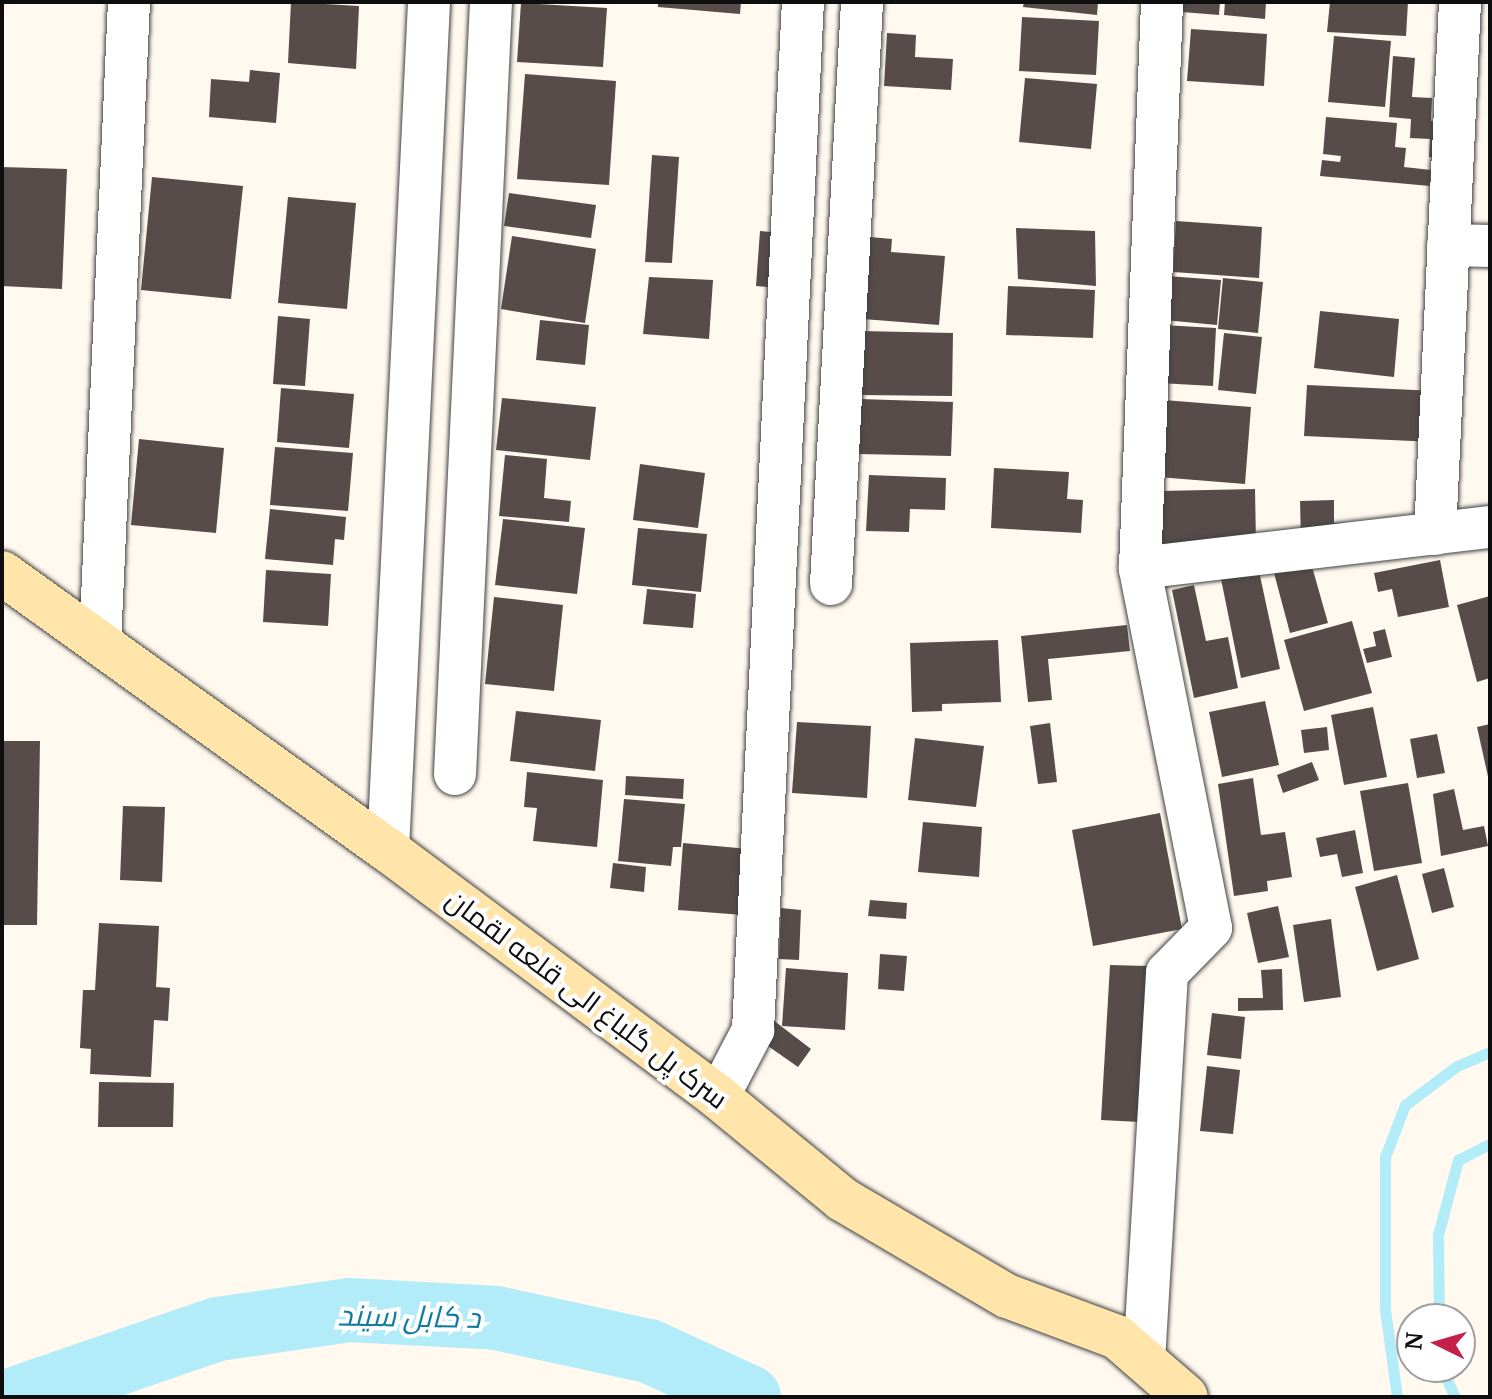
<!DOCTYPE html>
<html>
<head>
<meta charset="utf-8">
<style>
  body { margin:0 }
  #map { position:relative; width:1492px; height:1399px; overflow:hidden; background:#fff9ef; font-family:Merriweather,Cairo,serif }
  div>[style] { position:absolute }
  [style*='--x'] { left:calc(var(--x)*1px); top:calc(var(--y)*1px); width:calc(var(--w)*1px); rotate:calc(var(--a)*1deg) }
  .stream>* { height:11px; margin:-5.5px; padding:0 5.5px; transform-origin:5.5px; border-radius:5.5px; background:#b2ecf8 }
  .river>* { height:64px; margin:-32px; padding:0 32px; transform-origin:32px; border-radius:32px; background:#b2ecf8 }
  .building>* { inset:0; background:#574c4a }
  .roads { filter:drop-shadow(0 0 2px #414141) drop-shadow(0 0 2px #414141) }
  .street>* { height:42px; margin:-21px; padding:0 21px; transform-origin:21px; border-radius:21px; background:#fff }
  .secondary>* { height:44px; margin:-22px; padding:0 22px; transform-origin:22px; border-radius:22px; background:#ffe5aa }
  span { translate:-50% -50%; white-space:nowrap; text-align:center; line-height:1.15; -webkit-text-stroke:8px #fff; paint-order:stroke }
  .street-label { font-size:28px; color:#0e0e0e }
  .water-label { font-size:30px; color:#127c9e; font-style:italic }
  .frame { position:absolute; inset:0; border:4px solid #0e0e0e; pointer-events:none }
  .north { position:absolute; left:1396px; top:1303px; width:80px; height:80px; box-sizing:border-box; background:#fff; border:2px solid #9f9f9f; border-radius:50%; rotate:275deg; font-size:22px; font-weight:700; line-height:32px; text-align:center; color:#0e0e0e }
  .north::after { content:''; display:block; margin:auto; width:28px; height:36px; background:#c42049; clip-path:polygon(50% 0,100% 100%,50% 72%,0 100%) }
</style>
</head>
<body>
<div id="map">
  <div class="stream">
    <div style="--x:1439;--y:1319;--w:84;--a:-90.7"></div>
    <div style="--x:1438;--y:1235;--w:78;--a:-75.1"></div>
    <div style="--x:1458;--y:1160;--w:36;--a:-27"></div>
    <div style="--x:1441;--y:1367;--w:33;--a:65"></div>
    <div style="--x:1397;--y:1397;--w:89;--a:-97.8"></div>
    <div style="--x:1385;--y:1309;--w:152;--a:-90"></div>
    <div style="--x:1385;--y:1157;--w:56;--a:-69"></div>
    <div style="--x:1405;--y:1105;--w:65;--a:-36.9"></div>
    <div style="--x:1457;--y:1066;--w:36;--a:-23"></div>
  </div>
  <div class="river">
    <div style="--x:20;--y:1397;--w:209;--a:-19"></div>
    <div style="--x:218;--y:1329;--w:133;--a:-8.2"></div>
    <div style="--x:350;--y:1310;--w:146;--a:3.1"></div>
    <div style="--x:496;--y:1318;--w:157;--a:12.2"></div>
    <div style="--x:649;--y:1351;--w:110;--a:24.7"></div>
  </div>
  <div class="building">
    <div style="clip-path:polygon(291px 2px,359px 6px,356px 69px,288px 63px)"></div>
    <div style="clip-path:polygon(658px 2px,741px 2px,740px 14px,658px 7px)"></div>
    <div style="clip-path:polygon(1024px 2px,1098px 2px,1097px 15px,1023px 7px)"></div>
    <div style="clip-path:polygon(1183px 2px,1220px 2px,1219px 15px,1182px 12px)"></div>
    <div style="clip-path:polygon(1225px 2px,1266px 2px,1265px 19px,1224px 15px)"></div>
    <div style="clip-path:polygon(1330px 2px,1408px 2px,1406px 36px,1327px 32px)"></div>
    <div style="clip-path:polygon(521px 3px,607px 8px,603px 67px,517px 62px)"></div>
    <div style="clip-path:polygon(1022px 17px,1099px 21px,1096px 75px,1019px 71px)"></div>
    <div style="clip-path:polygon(1191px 29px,1267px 34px,1264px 86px,1187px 81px)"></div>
    <div style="clip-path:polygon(887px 33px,916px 35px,915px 57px,953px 59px,951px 90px,884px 86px)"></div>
    <div style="clip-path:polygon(1334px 36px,1391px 41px,1385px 107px,1328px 102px)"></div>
    <div style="clip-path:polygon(1393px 56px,1415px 58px,1412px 97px,1432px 98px,1431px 121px,1449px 123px,1447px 158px,1429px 157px,1430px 139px,1410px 138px,1411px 119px,1389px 117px)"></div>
    <div style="clip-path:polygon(250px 70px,280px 73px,276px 123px,209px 117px,211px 79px,249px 82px)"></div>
    <div style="clip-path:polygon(525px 74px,616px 81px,609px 185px,517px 179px)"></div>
    <div style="clip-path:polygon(1025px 78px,1097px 84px,1091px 149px,1019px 142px)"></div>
    <div style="clip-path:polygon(1326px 117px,1397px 123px,1395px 147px,1406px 148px,1404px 167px,1431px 170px,1430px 186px,1320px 176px,1322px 160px,1340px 162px,1341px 156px,1323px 154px)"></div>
    <div style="clip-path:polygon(652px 155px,679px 157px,672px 263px,645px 262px)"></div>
    <div style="clip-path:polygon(2px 167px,67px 169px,62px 289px,2px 286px)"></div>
    <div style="clip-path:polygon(152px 177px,243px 186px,231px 299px,141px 290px)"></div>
    <div style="clip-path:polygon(509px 193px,596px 205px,591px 238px,504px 226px)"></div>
    <div style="clip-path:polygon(288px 197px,356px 203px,347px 309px,278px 303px)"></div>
    <div style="clip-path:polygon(1176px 221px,1262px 227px,1259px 278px,1173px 272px)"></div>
    <div style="clip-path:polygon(1016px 228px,1095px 231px,1096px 286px,1018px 279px)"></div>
    <div style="clip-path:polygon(760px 231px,785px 233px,781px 288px,756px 286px)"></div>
    <div style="clip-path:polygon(512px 236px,596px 249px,585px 323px,501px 309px)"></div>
    <div style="clip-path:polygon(870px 237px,892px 239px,891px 252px,945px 256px,939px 325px,863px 319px)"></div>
    <div style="clip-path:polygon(1167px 276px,1221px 280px,1217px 325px,1164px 320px)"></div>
    <div style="clip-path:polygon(649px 277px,713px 280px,709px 339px,643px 334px)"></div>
    <div style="clip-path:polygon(1223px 278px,1263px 282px,1258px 333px,1218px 329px)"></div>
    <div style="clip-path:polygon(1008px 286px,1095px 290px,1093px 338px,1006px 335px)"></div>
    <div style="clip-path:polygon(1320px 311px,1399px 319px,1394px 377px,1314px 368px)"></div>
    <div style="clip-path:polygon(278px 316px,310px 319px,305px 386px,273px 384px)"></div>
    <div style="clip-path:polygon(540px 320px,589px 325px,585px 365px,536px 360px)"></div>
    <div style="clip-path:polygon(1162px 325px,1216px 328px,1213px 386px,1159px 383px)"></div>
    <div style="clip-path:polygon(861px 331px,953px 333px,952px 396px,860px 395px)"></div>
    <div style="clip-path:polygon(1224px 333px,1262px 337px,1256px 394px,1218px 390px)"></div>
    <div style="clip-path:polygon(1307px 385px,1436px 391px,1434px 442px,1304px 436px)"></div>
    <div style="clip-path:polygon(281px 388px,354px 394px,349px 448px,277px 442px)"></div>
    <div style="clip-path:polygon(502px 398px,596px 407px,590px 460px,496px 450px)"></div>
    <div style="clip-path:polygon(860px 399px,953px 402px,951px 456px,859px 454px)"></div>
    <div style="clip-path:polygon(1164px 400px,1251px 407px,1245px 484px,1158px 477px)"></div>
    <div style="clip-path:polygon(139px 439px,224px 448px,216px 533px,131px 525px)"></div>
    <div style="clip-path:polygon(275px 447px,353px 453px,348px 511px,270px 505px)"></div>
    <div style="clip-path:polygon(505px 455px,547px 459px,544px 498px,571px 501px,569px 522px,499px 516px)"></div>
    <div style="clip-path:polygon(640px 464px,705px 473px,698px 528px,633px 520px)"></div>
    <div style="clip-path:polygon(994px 468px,1069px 472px,1067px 499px,1083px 500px,1081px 533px,991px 528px)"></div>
    <div style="clip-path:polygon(869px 475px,946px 478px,945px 510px,910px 509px,909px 532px,866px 531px)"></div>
    <div style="clip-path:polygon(1255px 489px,1256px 544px,1161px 546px,1160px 491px)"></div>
    <div style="clip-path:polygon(1334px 500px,1334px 523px,1373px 522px,1301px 541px,1300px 501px)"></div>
    <div style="clip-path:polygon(270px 509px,346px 517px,344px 540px,335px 539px,333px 565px,265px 559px)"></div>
    <div style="clip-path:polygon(503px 519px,585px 528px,577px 594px,495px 585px)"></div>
    <div style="clip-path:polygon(638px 528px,707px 534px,701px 592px,632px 585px)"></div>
    <div style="clip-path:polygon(1440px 560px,1449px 607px,1398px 617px,1392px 589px,1378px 592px,1374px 573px)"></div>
    <div style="clip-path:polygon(1311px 563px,1328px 623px,1290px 633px,1274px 573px)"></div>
    <div style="clip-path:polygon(266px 570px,331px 574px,328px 626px,263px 622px)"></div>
    <div style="clip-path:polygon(1259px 571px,1280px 669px,1241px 678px,1221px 579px)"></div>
    <div style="clip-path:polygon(1194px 585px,1206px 641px,1228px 637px,1238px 688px,1194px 698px,1172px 590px)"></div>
    <div style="clip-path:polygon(647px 589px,696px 594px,693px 628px,643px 624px)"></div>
    <div style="clip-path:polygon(1490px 596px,1490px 678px,1477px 682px,1457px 605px)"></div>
    <div style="clip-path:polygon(494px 597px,563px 605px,554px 691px,485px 684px)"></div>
    <div style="clip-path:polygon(1352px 621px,1372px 693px,1304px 711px,1284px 640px)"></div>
    <div style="clip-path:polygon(1127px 625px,1130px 651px,1048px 659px,1052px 700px,1028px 702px,1021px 636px)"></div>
    <div style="clip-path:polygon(1385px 629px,1392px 657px,1367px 663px,1363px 649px,1376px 646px,1373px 632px)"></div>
    <div style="clip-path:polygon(998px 640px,1001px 702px,942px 704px,942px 711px,912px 712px,910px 643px)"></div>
    <div style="clip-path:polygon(1265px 701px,1279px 765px,1222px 777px,1209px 712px)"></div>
    <div style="clip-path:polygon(1373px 707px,1387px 777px,1344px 785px,1331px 715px)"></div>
    <div style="clip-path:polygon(516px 711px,601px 720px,595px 771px,510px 761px)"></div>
    <div style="clip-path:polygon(797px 722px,871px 726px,867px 798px,792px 793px)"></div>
    <div style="clip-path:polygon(1050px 723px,1057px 782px,1038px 784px,1030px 726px)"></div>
    <div style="clip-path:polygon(1490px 724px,1490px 781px,1489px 781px,1477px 727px)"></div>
    <div style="clip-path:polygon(1327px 727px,1329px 750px,1304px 753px,1301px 730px)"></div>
    <div style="clip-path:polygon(1437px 734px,1445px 773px,1417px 778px,1410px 739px)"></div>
    <div style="clip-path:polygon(915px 738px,984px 746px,976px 807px,908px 800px)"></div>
    <div style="clip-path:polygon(2px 741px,40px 741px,37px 925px,2px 925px)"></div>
    <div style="clip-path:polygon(1312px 762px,1319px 780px,1283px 793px,1277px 775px)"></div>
    <div style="clip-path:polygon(527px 772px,603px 780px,597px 847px,533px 841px,537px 808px,524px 807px)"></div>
    <div style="clip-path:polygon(626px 776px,684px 779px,683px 799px,625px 795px)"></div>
    <div style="clip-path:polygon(1253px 778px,1261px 835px,1285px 832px,1292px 877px,1267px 881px,1268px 891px,1234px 896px,1218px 784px)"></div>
    <div style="clip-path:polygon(1408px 783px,1422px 863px,1374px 871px,1360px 791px)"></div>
    <div style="clip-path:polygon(1454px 789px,1463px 830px,1484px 826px,1488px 846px,1441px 856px,1433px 794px)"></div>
    <div style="clip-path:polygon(624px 799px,685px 804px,681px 847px,673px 847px,671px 866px,618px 861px)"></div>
    <div style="clip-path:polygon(123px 806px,165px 807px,162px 882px,120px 880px)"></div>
    <div style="clip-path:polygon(1160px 813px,1182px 929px,1093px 946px,1072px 830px)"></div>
    <div style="clip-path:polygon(923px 822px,982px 827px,979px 877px,918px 872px)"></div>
    <div style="clip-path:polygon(1355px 830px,1363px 873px,1342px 877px,1337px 854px,1320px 857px,1316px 838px)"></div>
    <div style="clip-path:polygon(683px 843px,749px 849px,743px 915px,678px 910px)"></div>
    <div style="clip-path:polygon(613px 863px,646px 867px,644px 892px,610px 888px)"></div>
    <div style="clip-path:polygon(1444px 868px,1454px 907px,1432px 913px,1422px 874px)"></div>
    <div style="clip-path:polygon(1397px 875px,1419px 959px,1377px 971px,1355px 887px)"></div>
    <div style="clip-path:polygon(870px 900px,907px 903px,906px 919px,868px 916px)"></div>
    <div style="clip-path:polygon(1278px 906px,1289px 957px,1258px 963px,1247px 913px)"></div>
    <div style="clip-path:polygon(781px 908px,801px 910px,799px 960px,779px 959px)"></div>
    <div style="clip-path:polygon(1331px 919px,1341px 997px,1304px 1002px,1293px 925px)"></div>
    <div style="clip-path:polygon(99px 923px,159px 926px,156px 987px,170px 988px,168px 1021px,154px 1020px,151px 1077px,90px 1074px,91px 1049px,80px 1048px,83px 990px,95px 990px)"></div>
    <div style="clip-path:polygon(880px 954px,907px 956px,904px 991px,878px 989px)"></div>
    <div style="clip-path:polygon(1110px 965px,1148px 966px,1140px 1122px,1101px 1120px)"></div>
    <div style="clip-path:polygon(786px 968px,848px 973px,845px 1030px,782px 1026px)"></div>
    <div style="clip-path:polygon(1282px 969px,1283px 1010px,1238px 1011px,1238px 998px,1263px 998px,1261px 970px)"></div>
    <div style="clip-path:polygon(1212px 1013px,1245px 1017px,1241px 1059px,1207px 1055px)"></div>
    <div style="clip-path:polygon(773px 1020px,811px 1049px,798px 1067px,768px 1046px)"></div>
    <div style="clip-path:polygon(1207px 1066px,1240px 1070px,1233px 1134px,1200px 1131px)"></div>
    <div style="clip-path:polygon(99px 1082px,174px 1083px,173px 1127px,98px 1127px)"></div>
  </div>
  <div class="roads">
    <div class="street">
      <div style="--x:1448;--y:245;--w:42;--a:1.4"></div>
      <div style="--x:1435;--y:534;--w:533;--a:-87.31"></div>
      <div style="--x:1140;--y:568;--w:352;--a:-6.7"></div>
      <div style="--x:831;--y:584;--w:583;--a:-86.95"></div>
      <div style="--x:100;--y:643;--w:642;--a:-87.41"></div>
      <div style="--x:455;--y:774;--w:773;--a:-87.33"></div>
      <div style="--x:388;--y:850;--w:849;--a:-87.23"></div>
      <div style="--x:718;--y:1097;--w:76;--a:-62.4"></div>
      <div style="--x:753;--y:1030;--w:1029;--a:-87.22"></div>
      <div style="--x:1144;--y:1361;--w:389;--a:-86.6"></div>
      <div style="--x:1167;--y:973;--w:63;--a:-45.6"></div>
      <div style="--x:1211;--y:928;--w:367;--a:-101.2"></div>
      <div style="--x:1140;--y:568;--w:566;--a:-87.77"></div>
    </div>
    <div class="secondary">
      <div style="--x:2;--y:573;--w:475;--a:35.7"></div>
      <div style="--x:388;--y:850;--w:412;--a:36.8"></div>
      <div style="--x:718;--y:1097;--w:161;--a:39.4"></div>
      <div style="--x:842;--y:1199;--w:191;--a:30.5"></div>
      <div style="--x:1007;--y:1296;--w:117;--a:20.4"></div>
      <div style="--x:1117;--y:1337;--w:91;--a:41"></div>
    </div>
  </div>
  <div class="street-label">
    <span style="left:587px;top:999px;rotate:37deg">سرک پل گلباغ الی قلعه لقمان</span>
  </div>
  <div class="water-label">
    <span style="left:409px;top:1316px;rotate:1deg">د کابل سيند</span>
  </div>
  <div class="frame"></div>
  <div class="north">N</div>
</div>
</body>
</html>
